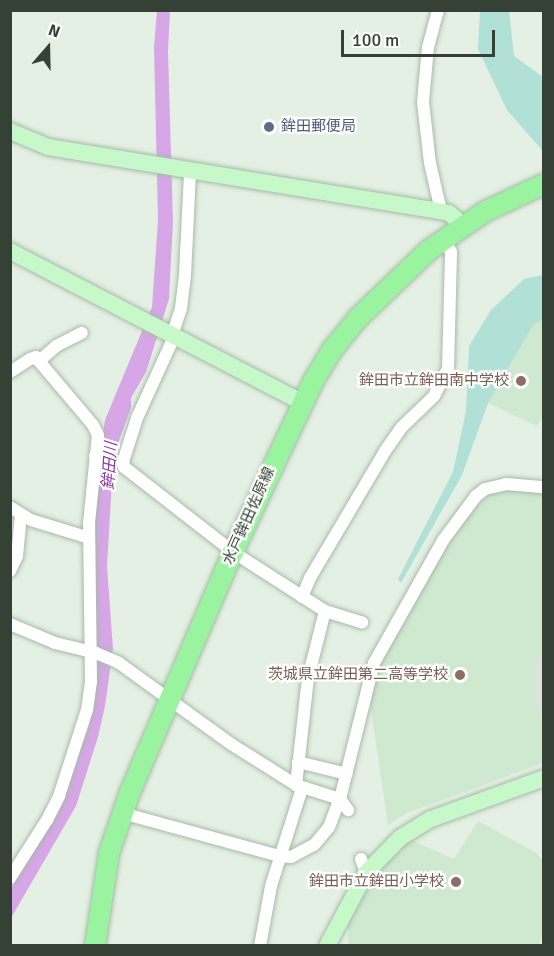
<!DOCTYPE html>
<html>
<head>
<meta charset="utf-8">
<style>
  body { margin:0 }
  #map { position:relative; width:554px; height:956px; overflow:hidden; background:#e4f0e4; font-family:Signika,"Noto Sans JP",sans-serif }
  div>[style] { position:absolute }
  [style*='--x'] { left:calc(var(--x)*1px); top:calc(var(--y)*1px); width:calc(var(--w)*1px); rotate:calc(var(--a)*1deg) }
  .education>* { inset:0; background:#cfe8d0 }
  .green>* { inset:0; background:#b0e0d6 }
  .parking>* { inset:0; background:#dce1dc }
  .water>* { inset:0; background:#d6a6e7 }
  .roads { filter:drop-shadow(0 0 2px #a8baa8) drop-shadow(0 0 2px #a8baa8) }
  .street>* { height:12px; margin:-6px; padding:0 6px; transform-origin:6px; border-radius:6px; background:#fff }
  .secondary>* { height:16px; margin:-8px; padding:0 8px; transform-origin:8px; border-radius:8px; background:#c6f8ca }
  .primary>* { height:20px; margin:-10px; padding:0 10px; transform-origin:10px; border-radius:10px; background:#9af39f }
  .dots>* { width:16px; height:16px; translate:-50% -50%; box-sizing:border-box; border:3px solid #fff; border-radius:50% }
  span { translate:-50% -50%; white-space:nowrap; text-align:center; line-height:1.15; -webkit-text-stroke:4.5px #fff; paint-order:stroke }
  .service-label { font-size:15px; color:#4e5e75 }
  .left { translate:0 -50%; text-align:left }
  .education-label { font-size:15px; color:#785e54 }
  .right { translate:-100% -50%; text-align:right }
  .street-label { font-size:15px; color:#354135 }
  .water-label { font-size:16px; color:#883aa1; font-style:italic }
  .frame { position:absolute; inset:0; border:12px solid #354135; pointer-events:none }
  .north { position:absolute; left:18px; top:18px; width:60px; height:60px; -webkit-text-stroke:4px #fff; paint-order:stroke; rotate:20deg; font-size:16px; font-weight:700; line-height:24px; text-align:center; color:#354135 }
  .north::after { content:''; display:block; margin:auto; width:21px; height:27px; background:#354135; clip-path:polygon(50% 0,100% 100%,50% 72%,0 100%) }
  .scale { position:absolute; left:341px; top:30px; width:154px; height:27px; box-sizing:border-box; border:3px solid #354135; border-top:0; padding-left:8px; font-size:18px; line-height:21px; white-space:nowrap; color:#354135; -webkit-text-stroke:4px #fff; paint-order:stroke }
</style>
</head>
<body>
<div id="map">
  <div class="education">
    <div style="clip-path:polygon(543px 312px,543px 417px,537px 426px,488px 403px,507px 360px,522px 337px)"></div>
    <div style="clip-path:polygon(506px 490px,543px 493px,543px 763px,407px 813px,388px 825px,369px 695px,383px 655px,452px 537px,474px 507px,492px 492px)"></div>
    <div style="clip-path:polygon(478px 821px,535px 852px,543px 860px,543px 933px,539px 945px,348px 945px,348px 911px,373px 873px,408px 839px,454px 859px)"></div>
  </div>
  <div class="green">
    <div style="clip-path:polygon(480px 11px,509px 11px,514px 56px,543px 77px,543px 151px,507px 110px,478px 49px)"></div>
    <div style="clip-path:polygon(543px 275px,543px 319px,533px 325px,488px 403px,462px 475px,401px 583px,398px 579px,453px 472px,466px 411px,469px 346px,491px 310px,524px 279px)"></div>
  </div>
  <div class="parking">
    <div style="clip-path:polygon(536px 658px,543px 659px,543px 720px,535px 700px)"></div>
  </div>
  <div class="water">
    <div style="clip-path:polygon(157px 11px,170px 11px,168px 51px,173px 222px,169px 299px,146px 372px,131px 398px,131px 408px,117px 446px,112px 480px,107px 566px,113px 649px,105px 706px,98px 737px,76px 806px,11px 918px,11px 889px,56px 814px,90px 723px,93px 502px,105px 420px,152px 307px,158px 220px,154px 47px)"></div>
  </div>
  <div class="roads">
    <div class="street">
      <div style="--x:438;--y:10;--w:38;--a:105"></div>
      <div style="--x:428;--y:47;--w:55;--a:95.2"></div>
      <div style="--x:423;--y:102;--w:61;--a:83.5"></div>
      <div style="--x:430;--y:163;--w:49;--a:77.1"></div>
      <div style="--x:172;--y:336;--w:29;--a:-72"></div>
      <div style="--x:181;--y:308;--w:33;--a:-83"></div>
      <div style="--x:185;--y:275;--w:104;--a:-87.2"></div>
      <div style="--x:174;--y:337;--w:89;--a:114.6"></div>
      <div style="--x:137;--y:418;--w:46;--a:107.7"></div>
      <div style="--x:123;--y:462;--w:5;--a:79"></div>
      <div style="--x:124;--y:467;--w:138;--a:37.9"></div>
      <div style="--x:233;--y:552;--w:109;--a:32.7"></div>
      <div style="--x:325;--y:611;--w:69;--a:104.2"></div>
      <div style="--x:308;--y:678;--w:108;--a:96.4"></div>
      <div style="--x:10;--y:372;--w:24;--a:-33"></div>
      <div style="--x:30;--y:359;--w:6;--a:-18"></div>
      <div style="--x:36;--y:357;--w:5;--a:53"></div>
      <div style="--x:39;--y:361;--w:23;--a:-41"></div>
      <div style="--x:56;--y:346;--w:29;--a:-27"></div>
      <div style="--x:95;--y:456;--w:29;--a:12"></div>
      <div style="--x:10;--y:507;--w:25;--a:32"></div>
      <div style="--x:31;--y:520;--w:61;--a:17.2"></div>
      <div style="--x:10;--y:571;--w:17;--a:-65"></div>
      <div style="--x:17;--y:556;--w:41;--a:-84.4"></div>
      <div style="--x:302;--y:597;--w:21;--a:-67"></div>
      <div style="--x:310;--y:578;--w:147;--a:-59.4"></div>
      <div style="--x:385;--y:451;--w:29;--a:-55"></div>
      <div style="--x:402;--y:427;--w:45;--a:-44.1"></div>
      <div style="--x:434;--y:396;--w:30;--a:-63"></div>
      <div style="--x:448;--y:369;--w:117;--a:-88.5"></div>
      <div style="--x:451;--y:252;--w:16;--a:-120"></div>
      <div style="--x:325;--y:611;--w:39;--a:17"></div>
      <div style="--x:10;--y:624;--w:49;--a:22.9"></div>
      <div style="--x:55;--y:643;--w:42;--a:13.7"></div>
      <div style="--x:96;--y:653;--w:25;--a:23"></div>
      <div style="--x:119;--y:663;--w:138;--a:35.9"></div>
      <div style="--x:231;--y:744;--w:77;--a:32.2"></div>
      <div style="--x:296;--y:785;--w:46;--a:17.7"></div>
      <div style="--x:340;--y:799;--w:14;--a:54"></div>
      <div style="--x:298;--y:762;--w:50;--a:13.8"></div>
      <div style="--x:122;--y:813;--w:163;--a:15.3"></div>
      <div style="--x:279;--y:856;--w:12;--a:5"></div>
      <div style="--x:291;--y:857;--w:26;--a:-28"></div>
      <div style="--x:314;--y:845;--w:23;--a:-50"></div>
      <div style="--x:329;--y:827;--w:30;--a:-69"></div>
      <div style="--x:340;--y:799;--w:140;--a:-76"></div>
      <div style="--x:374;--y:663;--w:142;--a:-60.6"></div>
      <div style="--x:444;--y:539;--w:54;--a:-53.3"></div>
      <div style="--x:476;--y:496;--w:11;--a:-38"></div>
      <div style="--x:485;--y:489;--w:22;--a:-13"></div>
      <div style="--x:506;--y:484;--w:38;--a:5"></div>
      <div style="--x:361;--y:859;--w:15;--a:70"></div>
      <div style="--x:10;--y:878;--w:69;--a:-57.5"></div>
      <div style="--x:47;--y:820;--w:27;--a:-63"></div>
      <div style="--x:59;--y:796;--w:90;--a:-72"></div>
      <div style="--x:87;--y:710;--w:28;--a:-82"></div>
      <div style="--x:91;--y:682;--w:159;--a:-90.7"></div>
      <div style="--x:89;--y:523;--w:88;--a:-84.2"></div>
      <div style="--x:98;--y:435;--w:11;--a:-117"></div>
      <div style="--x:93;--y:425;--w:84;--a:-130.2"></div>
      <div style="--x:260;--y:946;--w:61;--a:-79.6"></div>
      <div style="--x:271;--y:886;--w:103;--a:-72.4"></div>
    </div>
    <div class="secondary">
      <div style="--x:10;--y:131;--w:41;--a:22.8"></div>
      <div style="--x:48;--y:147;--w:385;--a:9.3"></div>
      <div style="--x:428;--y:209;--w:21;--a:11"></div>
      <div style="--x:449;--y:213;--w:18;--a:41"></div>
      <div style="--x:10;--y:251;--w:328;--a:27.4"></div>
      <div style="--x:327;--y:946;--w:83;--a:-61.9"></div>
      <div style="--x:366;--y:873;--w:49;--a:-45.8"></div>
      <div style="--x:400;--y:838;--w:36;--a:-32"></div>
      <div style="--x:431;--y:819;--w:120;--a:-19.9"></div>
    </div>
    <div class="primary">
      <div style="--x:95;--y:946;--w:94;--a:-81.4"></div>
      <div style="--x:109;--y:853;--w:65;--a:-71"></div>
      <div style="--x:130;--y:792;--w:261;--a:-66.8"></div>
      <div style="--x:233;--y:552;--w:190;--a:-64.8"></div>
      <div style="--x:314;--y:380;--w:35;--a:-59"></div>
      <div style="--x:332;--y:350;--w:41;--a:-50.9"></div>
      <div style="--x:358;--y:318;--w:98;--a:-43.8"></div>
      <div style="--x:429;--y:250;--w:69;--a:-34.4"></div>
      <div style="--x:486;--y:211;--w:64;--a:-25"></div>
    </div>
  </div>
  <div class="dots">
    <div style="left:269px;top:127px;background:#5c6f8a"></div>
    <div style="left:521px;top:381px;background:#8d6e63"></div>
    <div style="left:460px;top:675px;background:#8d6e63"></div>
    <div style="left:456px;top:882px;background:#8d6e63"></div>
  </div>
  <div class="service-label">
    <span class="left" style="left:281px;top:127px">鉾田郵便局</span>
  </div>
  <div class="education-label">
    <span class="right" style="left:509px;top:381px">鉾田市立鉾田南中学校</span>
    <span class="right" style="left:448px;top:675px">茨城県立鉾田第二高等学校</span>
    <span class="right" style="left:444px;top:882px">鉾田市立鉾田小学校</span>
  </div>
  <div class="street-label">
    <span style="left:249px;top:516px;rotate:-66deg">水戸鉾田佐原線</span>
  </div>
  <div class="water-label">
    <span style="left:110px;top:466px;rotate:-86deg">鉾田川</span>
  </div>
  <div class="frame"></div>
  <div class="north">N</div>
  <div class="scale">100 m</div>
</div>
</body>
</html>
